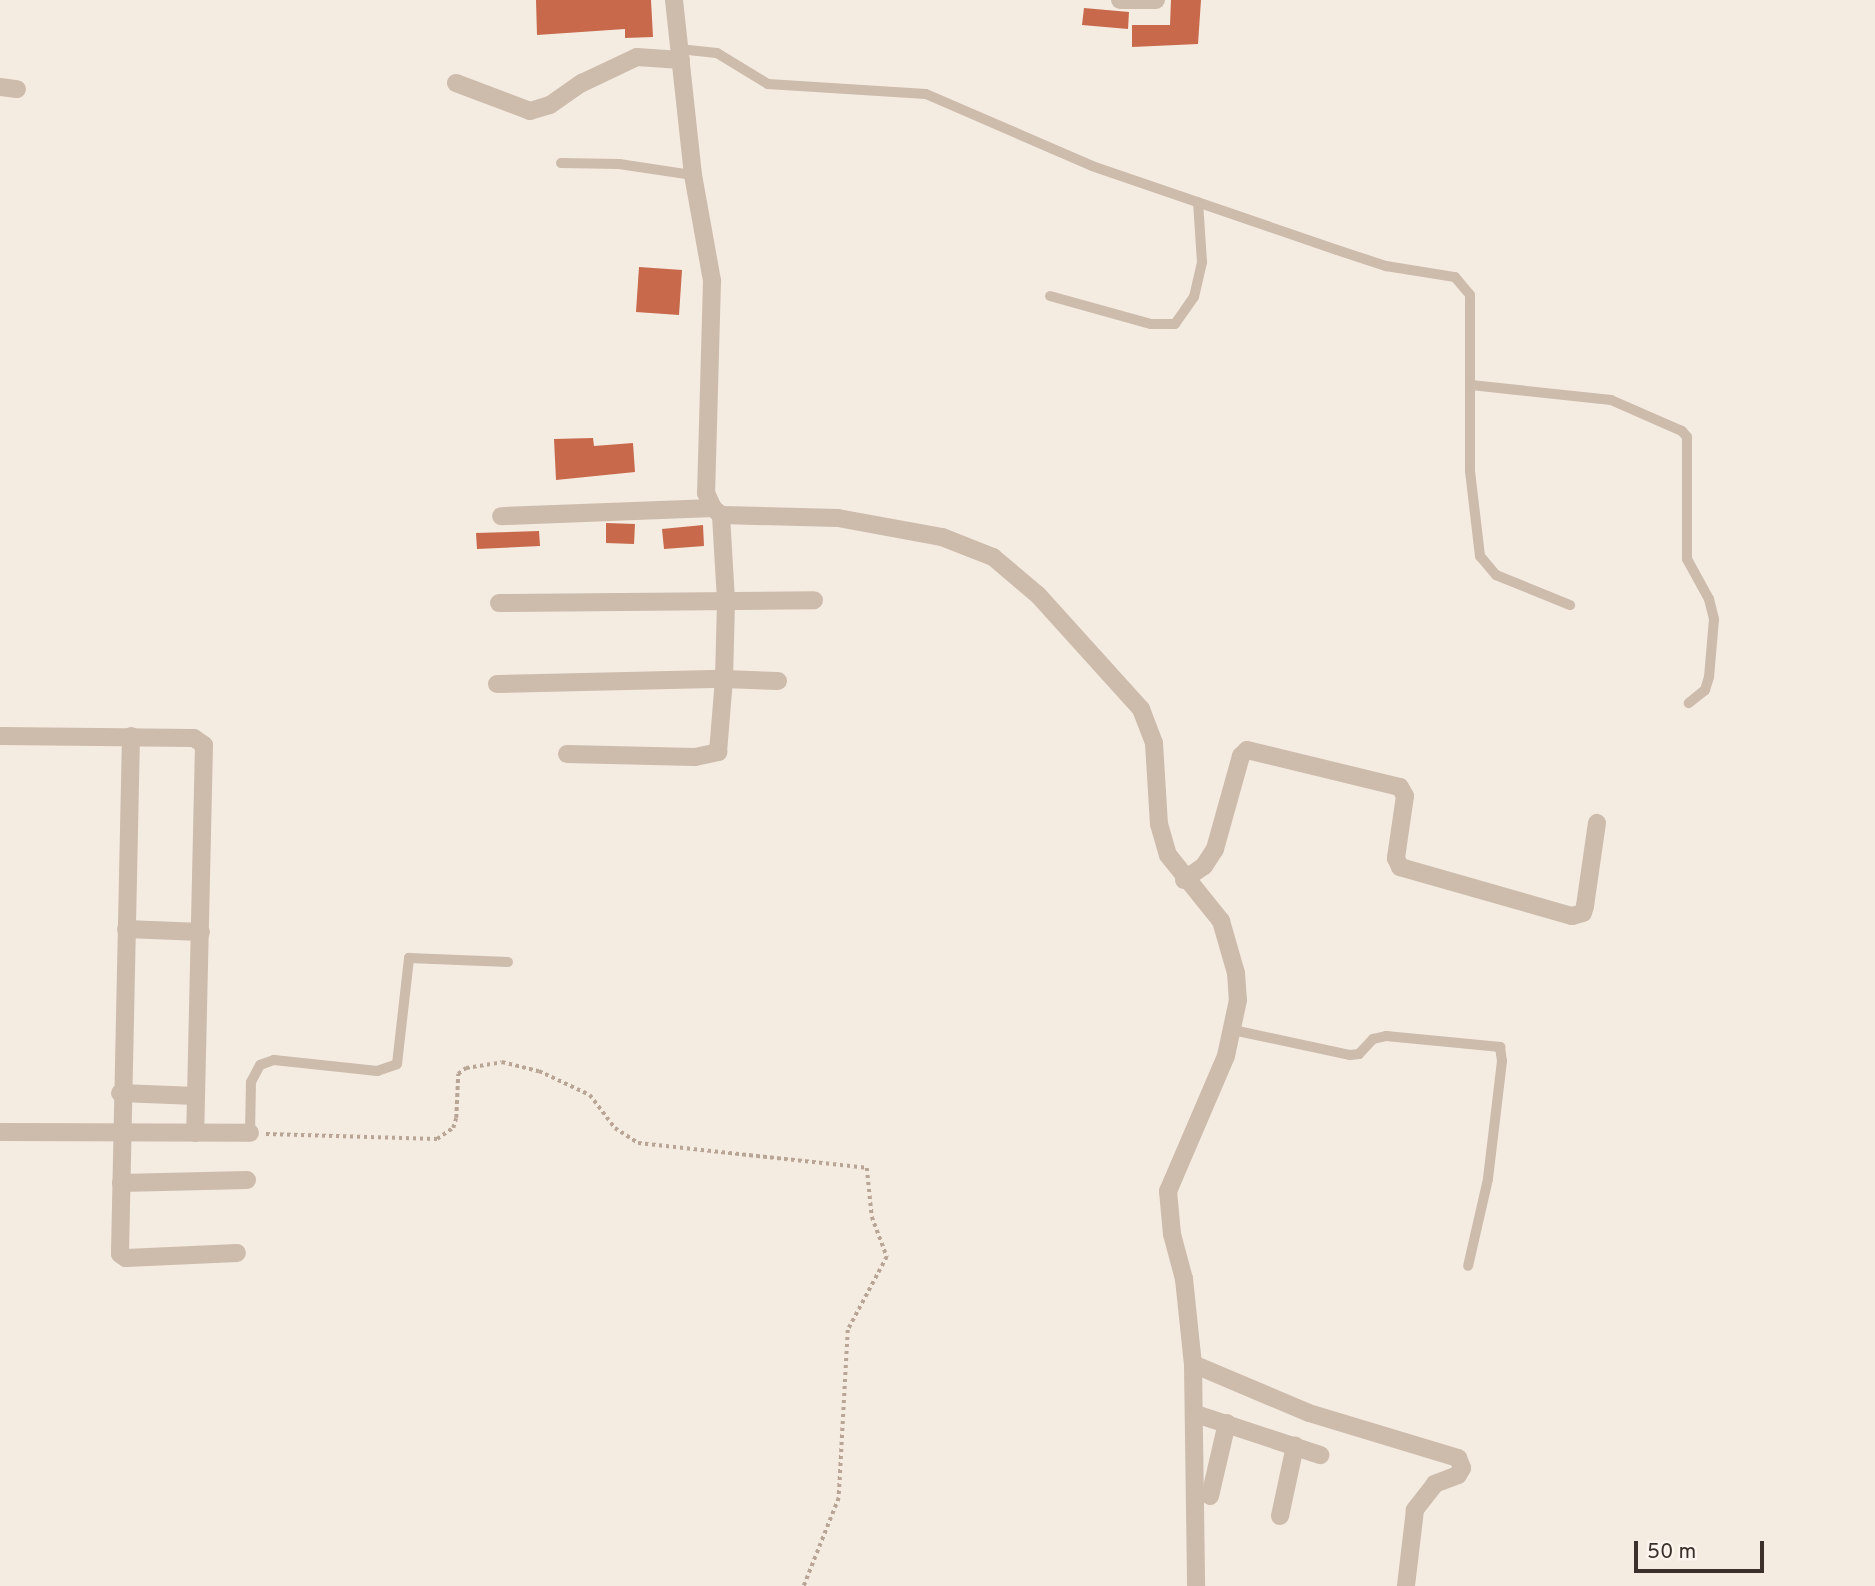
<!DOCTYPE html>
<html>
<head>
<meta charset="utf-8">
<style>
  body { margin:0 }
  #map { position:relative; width:1875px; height:1586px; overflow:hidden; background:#f4ebe1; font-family:Overpass,sans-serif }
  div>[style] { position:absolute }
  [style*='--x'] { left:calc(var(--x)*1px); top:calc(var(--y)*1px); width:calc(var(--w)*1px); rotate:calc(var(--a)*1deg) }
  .building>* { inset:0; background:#c8694b }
  .path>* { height:3.5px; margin-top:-1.75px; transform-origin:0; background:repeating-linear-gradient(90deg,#b9a596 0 3.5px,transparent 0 7px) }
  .service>* { height:10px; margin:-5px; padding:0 5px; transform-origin:5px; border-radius:5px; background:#cdbbac }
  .minor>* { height:18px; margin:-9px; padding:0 9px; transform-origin:9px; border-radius:9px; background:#cdbbac }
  span { translate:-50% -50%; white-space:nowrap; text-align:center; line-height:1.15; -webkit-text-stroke:7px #fbf5ee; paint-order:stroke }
  .scale { position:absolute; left:1634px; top:1541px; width:130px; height:32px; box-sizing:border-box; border:4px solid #3b302b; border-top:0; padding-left:9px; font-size:21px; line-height:24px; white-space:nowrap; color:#3b302b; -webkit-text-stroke:5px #fbf5ee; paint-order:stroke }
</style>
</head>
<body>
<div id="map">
  <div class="building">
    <div style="clip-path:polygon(536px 0,651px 0,653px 37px,625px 38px,625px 29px,537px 35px)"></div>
    <div style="clip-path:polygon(1171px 0,1201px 0,1198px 44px,1132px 47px,1132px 25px,1170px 25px)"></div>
    <div style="clip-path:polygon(1084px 8px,1129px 12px,1128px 29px,1082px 25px)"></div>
    <div style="clip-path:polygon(639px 267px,682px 270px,679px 315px,636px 312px)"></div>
    <div style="clip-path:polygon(593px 438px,594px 446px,633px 443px,635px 472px,556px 480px,554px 439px)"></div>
    <div style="clip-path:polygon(606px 523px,635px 524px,634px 544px,606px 543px)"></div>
    <div style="clip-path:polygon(703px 525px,704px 546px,664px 549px,662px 529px)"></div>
    <div style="clip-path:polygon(539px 531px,540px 546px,477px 549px,476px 533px)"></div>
  </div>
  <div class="path">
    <div style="--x:266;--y:1134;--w:171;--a:1.7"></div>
    <div style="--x:437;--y:1139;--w:19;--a:-35"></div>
    <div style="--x:453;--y:1128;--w:10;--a:-73"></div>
    <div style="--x:456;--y:1118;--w:44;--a:-87.4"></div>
    <div style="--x:458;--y:1074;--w:10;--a:-37"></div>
    <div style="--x:466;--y:1068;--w:36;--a:-9"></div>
    <div style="--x:502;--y:1062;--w:38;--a:14"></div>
    <div style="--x:539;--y:1071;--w:56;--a:25.2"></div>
    <div style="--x:590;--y:1095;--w:41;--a:52.9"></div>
    <div style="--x:615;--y:1128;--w:27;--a:33"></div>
    <div style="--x:638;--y:1143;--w:230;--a:6.2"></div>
    <div style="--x:867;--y:1168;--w:49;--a:84.2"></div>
    <div style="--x:872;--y:1217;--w:43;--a:69.4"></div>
    <div style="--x:887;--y:1257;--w:83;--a:118.1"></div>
    <div style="--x:848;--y:1330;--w:168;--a:93.1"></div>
    <div style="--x:839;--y:1498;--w:95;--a:111.7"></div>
  </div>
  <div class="service">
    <div style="--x:679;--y:49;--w:38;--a:6"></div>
    <div style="--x:717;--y:53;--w:60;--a:31.3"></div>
    <div style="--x:768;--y:84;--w:158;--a:3.6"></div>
    <div style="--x:926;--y:94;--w:181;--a:23.4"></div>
    <div style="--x:1092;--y:166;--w:259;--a:18.9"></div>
    <div style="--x:1337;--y:250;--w:52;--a:18.1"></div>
    <div style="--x:1386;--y:266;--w:70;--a:9.1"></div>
    <div style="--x:1455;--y:277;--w:23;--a:50"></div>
    <div style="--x:1470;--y:295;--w:176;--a:90"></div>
    <div style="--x:1470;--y:471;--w:86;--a:83.3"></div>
    <div style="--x:1480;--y:556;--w:25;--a:50"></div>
    <div style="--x:1496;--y:575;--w:80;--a:22.1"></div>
    <div style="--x:561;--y:163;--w:58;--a:1"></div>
    <div style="--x:619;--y:164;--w:75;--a:8.5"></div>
    <div style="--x:1050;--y:296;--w:105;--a:15.5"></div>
    <div style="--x:1151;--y:324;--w:24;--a:0"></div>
    <div style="--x:1175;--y:324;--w:33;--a:-55"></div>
    <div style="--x:1194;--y:297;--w:36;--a:-77"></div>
    <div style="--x:1202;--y:262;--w:60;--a:-93.8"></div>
    <div style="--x:1471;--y:385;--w:141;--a:6.1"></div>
    <div style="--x:1611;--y:400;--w:77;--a:23.6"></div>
    <div style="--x:1682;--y:431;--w:8;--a:50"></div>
    <div style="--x:1687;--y:437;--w:122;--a:90"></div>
    <div style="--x:1687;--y:559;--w:46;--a:61.2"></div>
    <div style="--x:1709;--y:599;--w:21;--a:76"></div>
    <div style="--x:1714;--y:619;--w:58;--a:94.9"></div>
    <div style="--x:1709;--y:677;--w:14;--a:107"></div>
    <div style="--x:1705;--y:690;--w:21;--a:141"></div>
    <div style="--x:1233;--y:1030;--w:120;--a:12.1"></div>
    <div style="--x:1350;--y:1055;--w:9;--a:-6"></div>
    <div style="--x:1359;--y:1054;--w:21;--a:-47"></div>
    <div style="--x:1373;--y:1039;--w:13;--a:-13"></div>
    <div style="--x:1386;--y:1036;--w:115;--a:5.5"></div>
    <div style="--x:1500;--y:1047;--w:14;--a:82"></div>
    <div style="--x:1502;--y:1061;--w:119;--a:96.8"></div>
    <div style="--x:1488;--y:1179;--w:89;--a:102.9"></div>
    <div style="--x:250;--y:1133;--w:51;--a:-88.9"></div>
    <div style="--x:251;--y:1082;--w:19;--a:-62"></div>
    <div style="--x:260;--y:1065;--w:15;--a:-20"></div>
    <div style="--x:274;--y:1060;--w:104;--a:6.1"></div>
    <div style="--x:377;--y:1071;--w:21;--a:-19"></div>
    <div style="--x:397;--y:1064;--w:107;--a:-83.5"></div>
    <div style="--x:409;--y:958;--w:99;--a:2.3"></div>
  </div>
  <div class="minor">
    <div style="--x:674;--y:0;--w:176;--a:83.8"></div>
    <div style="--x:693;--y:175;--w:108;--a:79.8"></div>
    <div style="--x:712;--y:281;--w:212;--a:91.6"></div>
    <div style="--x:706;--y:493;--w:17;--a:65"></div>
    <div style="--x:1120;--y:0;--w:36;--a:0"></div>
    <div style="--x:456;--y:83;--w:79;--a:20.7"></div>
    <div style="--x:530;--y:111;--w:21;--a:-17"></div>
    <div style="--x:550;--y:105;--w:39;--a:-35"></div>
    <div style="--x:582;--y:83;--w:61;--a:-25.3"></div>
    <div style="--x:637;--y:57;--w:44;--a:3.9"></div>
    <div style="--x:0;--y:87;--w:17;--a:7"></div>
    <div style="--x:721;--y:515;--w:117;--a:1.5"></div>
    <div style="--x:838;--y:518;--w:106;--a:10.4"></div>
    <div style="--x:942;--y:537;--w:55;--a:21.4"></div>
    <div style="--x:993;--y:557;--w:59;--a:40.2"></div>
    <div style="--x:1038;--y:595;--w:154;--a:47.9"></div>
    <div style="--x:1141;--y:709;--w:36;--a:69"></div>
    <div style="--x:1154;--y:743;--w:81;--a:86.5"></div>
    <div style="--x:1159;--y:824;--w:32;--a:74"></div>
    <div style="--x:1168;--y:855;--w:85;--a:51.2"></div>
    <div style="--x:1221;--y:921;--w:54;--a:73.9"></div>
    <div style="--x:1236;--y:973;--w:27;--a:86"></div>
    <div style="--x:1238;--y:1000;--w:57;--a:102.1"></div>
    <div style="--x:1226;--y:1056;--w:147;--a:113.2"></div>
    <div style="--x:1168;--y:1191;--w:43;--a:84.7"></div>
    <div style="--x:1172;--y:1234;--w:47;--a:75.1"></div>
    <div style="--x:1184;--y:1279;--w:85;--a:84"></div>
    <div style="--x:1193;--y:1364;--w:222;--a:89.2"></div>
    <div style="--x:499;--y:603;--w:315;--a:-0.5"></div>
    <div style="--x:497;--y:684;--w:227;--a:-1.3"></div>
    <div style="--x:724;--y:679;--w:79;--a:-88.5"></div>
    <div style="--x:726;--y:600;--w:85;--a:-93.4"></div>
    <div style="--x:721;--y:515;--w:11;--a:-139"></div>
    <div style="--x:713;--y:508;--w:212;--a:177.8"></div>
    <div style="--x:1;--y:736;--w:193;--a:0.6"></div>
    <div style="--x:194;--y:738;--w:12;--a:35"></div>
    <div style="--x:204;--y:745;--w:388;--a:91.3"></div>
    <div style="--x:131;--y:736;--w:518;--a:91.22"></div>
    <div style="--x:120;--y:1254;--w:7;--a:34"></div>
    <div style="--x:126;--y:1258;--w:111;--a:-2.6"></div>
    <div style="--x:567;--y:754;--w:128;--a:1.3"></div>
    <div style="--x:695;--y:757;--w:24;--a:-12"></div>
    <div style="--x:718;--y:752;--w:73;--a:-85.3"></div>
    <div style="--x:724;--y:679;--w:54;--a:2.1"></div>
    <div style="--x:1184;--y:880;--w:24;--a:-35"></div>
    <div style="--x:1204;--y:866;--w:20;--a:-57"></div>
    <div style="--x:1215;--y:849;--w:97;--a:-74.4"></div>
    <div style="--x:1241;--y:756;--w:8;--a:-45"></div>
    <div style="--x:1247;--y:750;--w:157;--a:13.6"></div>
    <div style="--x:1400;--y:787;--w:10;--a:61"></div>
    <div style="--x:1405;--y:796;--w:63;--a:98.3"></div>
    <div style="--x:1396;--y:858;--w:10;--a:66"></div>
    <div style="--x:1400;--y:867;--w:179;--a:15.9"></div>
    <div style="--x:1572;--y:916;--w:11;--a:-15"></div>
    <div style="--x:1583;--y:913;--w:7;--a:-74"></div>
    <div style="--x:1585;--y:906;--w:84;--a:-81.8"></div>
    <div style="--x:126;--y:929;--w:75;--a:2.3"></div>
    <div style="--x:120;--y:1093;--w:76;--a:2.3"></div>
    <div style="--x:0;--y:1132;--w:250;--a:0.2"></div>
    <div style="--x:121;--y:1183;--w:126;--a:-1.4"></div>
    <div style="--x:1193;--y:1364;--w:126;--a:22.9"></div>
    <div style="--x:1309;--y:1413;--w:156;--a:16.8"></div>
    <div style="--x:1458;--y:1458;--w:11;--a:68"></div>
    <div style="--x:1462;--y:1468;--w:8;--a:120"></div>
    <div style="--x:1458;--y:1475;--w:25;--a:159"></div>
    <div style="--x:1435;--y:1484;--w:33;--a:128"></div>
    <div style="--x:1415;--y:1510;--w:77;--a:96.8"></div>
    <div style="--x:1196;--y:1414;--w:131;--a:18.3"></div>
    <div style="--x:1210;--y:1496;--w:75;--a:-76.9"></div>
    <div style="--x:1280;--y:1516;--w:72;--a:-77.9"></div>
  </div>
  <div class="scale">50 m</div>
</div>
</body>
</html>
